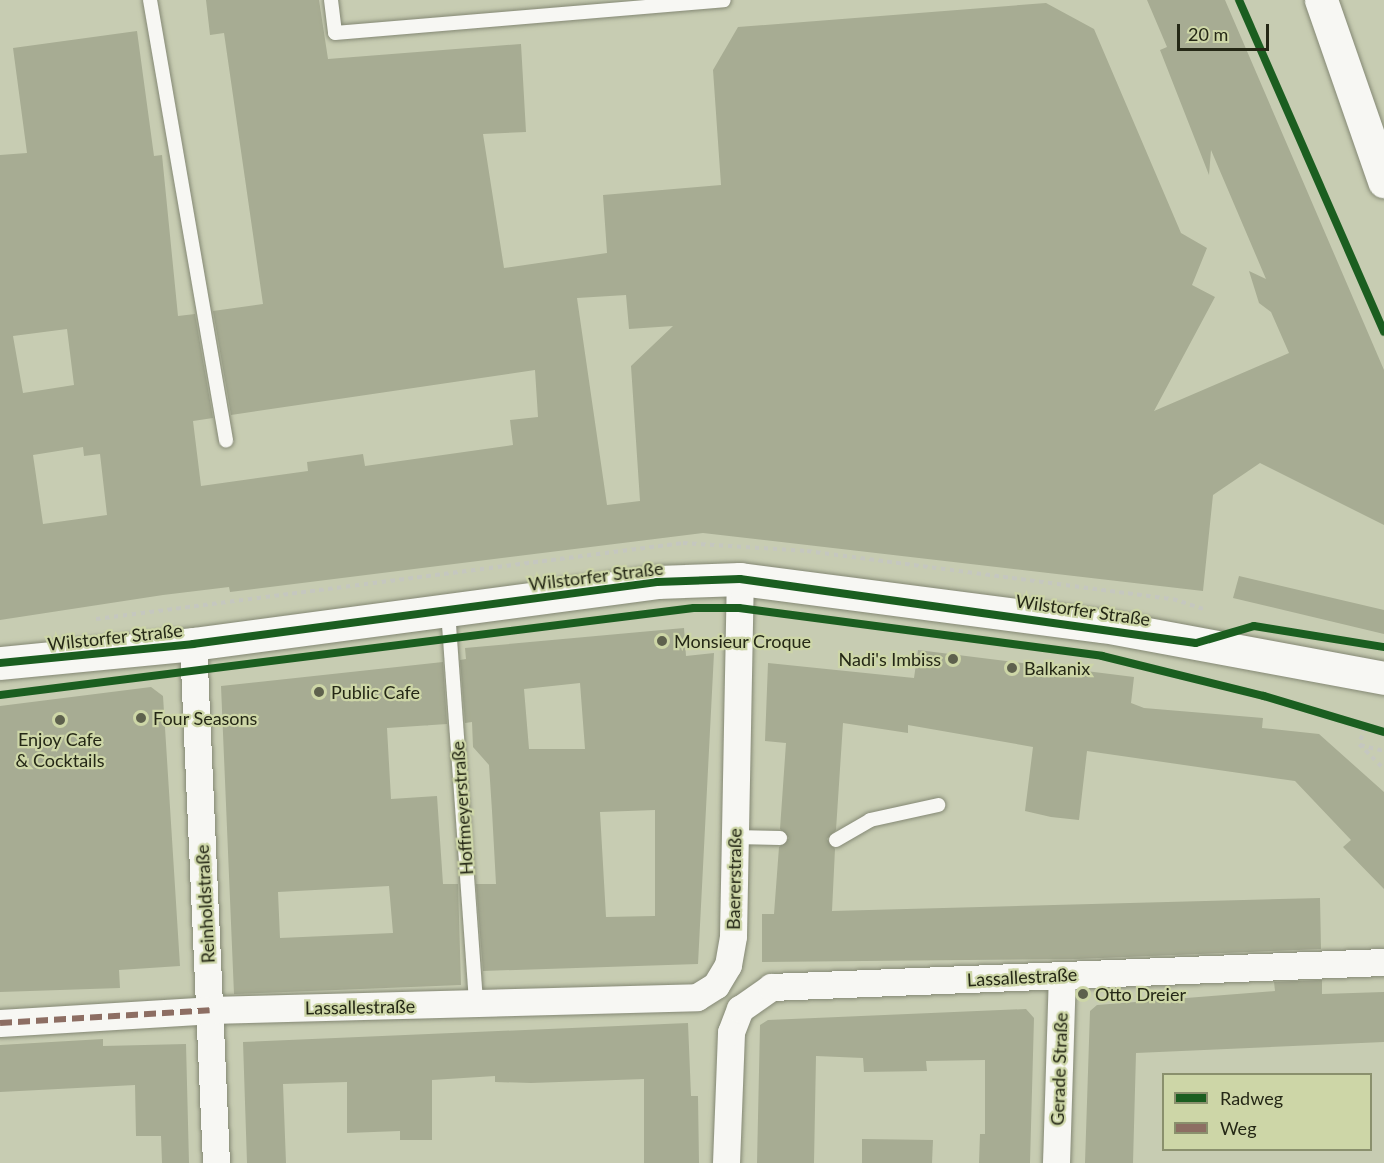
<!DOCTYPE html>
<html>
<head>
<meta charset="utf-8">
<style>
  body { margin:0 }
  #map { position:relative; width:1384px; height:1163px; overflow:hidden; background:#c7ccb2; font-family:Lato,sans-serif }
  div>[style] { position:absolute }
  [style*='--x'] { left:calc(var(--x)*1px); top:calc(var(--y)*1px); width:calc(var(--w)*1px); rotate:calc(var(--a)*1deg) }
  .building>* { inset:0; background:#a7ac93 }
  .path>* { height:4px; margin-top:-2px; transform-origin:0; background:repeating-linear-gradient(90deg,#c5c7bf 0 4.5px,transparent 0 9px) }
  .roads { filter:drop-shadow(0 0 2px #848874) drop-shadow(0 0 2px #848874) }
  .service>* { height:14px; margin:-7px; padding:0 7px; transform-origin:7px; border-radius:7px; background:#f7f7f3 }
  .minor>* { height:27px; margin:-13.5px; padding:0 13.5px; transform-origin:13.5px; border-radius:13.5px; background:#f7f7f3 }
  .tertiary>* { height:33px; margin:-16.5px; padding:0 16.5px; transform-origin:16.5px; border-radius:16.5px; background:#f7f7f3 }
  .trunk>* { height:33px; margin:-16.5px; padding:0 16.5px; transform-origin:16.5px; border-radius:16.5px; background:#f7f7f3 }
  .quiet>* { height:6px; margin-top:-3px; transform-origin:0; background:repeating-linear-gradient(90deg,#8d6e63 0 12px,transparent 0 18px) }
  .cycleway>* { height:8px; margin:-4px; padding:0 4px; transform-origin:4px; border-radius:4px; background:#1b5e20 }
  .dots>* { width:16px; height:16px; translate:-50% -50%; box-sizing:border-box; border:3px solid #cdd6a7; border-radius:50% }
  span { translate:-50% -50%; white-space:nowrap; text-align:center; line-height:1.15; -webkit-text-stroke:4.5px #cdd6a7; paint-order:stroke }
  .street-label { font-size:18px; color:#252816 }
  .poi-label { font-size:18px; color:#252816 }
  .left { translate:0 -50%; text-align:left }
  .right { translate:-100% -50%; text-align:right }
  .legend { position:absolute; left:1162px; top:1073px; width:210px; height:78px; box-sizing:border-box; background:#cdd6a7; border:2px solid #8a906d; margin:0; padding:8px 10px; list-style:none; font-size:18px; color:#252816 }
  .legend li { display:flex; align-items:center; gap:12px; height:30px }
  .legend b { width:30px; border:2px solid #8a906d }
  .scale { position:absolute; left:1177px; top:24px; width:92px; height:27px; box-sizing:border-box; border:3px solid #252816; border-top:0; padding-left:8px; font-size:18px; line-height:21px; white-space:nowrap; color:#252816; -webkit-text-stroke:4px #cdd6a7; paint-order:stroke }
</style>
</head>
<body>
<div id="map">
  <div class="building">
    <div style="clip-path:polygon(evenodd,206px 0,319px 0,328px 59px,521px 44px,526px 132px,483px 134px,504px 268px,607px 253px,603px 195px,721px 185px,713px 70px,738px 27px,1046px 3px,1094px 29px,1181px 233px,1207px 248px,1192px 285px,1215px 297px,1154px 411px,1289px 353px,1271px 312px,1259px 303px,1249px 271px,1266px 279px,1211px 150px,1209px 175px,1160px 50px,1167px 47px,1147px 0,1225px 0,1384px 370px,1384px 525px,1260px 463px,1213px 495px,1203px 591px,703px 533px,230px 592px,229px 587px,163px 595px,0 620px,0 155px,27px 153px,13px 48px,137px 31px,154px 156px,162px 155px,178px 316px,195px 314px,213px 418px,193px 421px,201px 486px,308px 471px,307px 462px,363px 454px,365px 466px,513px 445px,510px 420px,538px 417px,535px 370px,231px 415px,213px 311px,263px 304px,224px 33px,210px 35px,206px 0,626px 295px,629px 329px,673px 326px,631px 366px,640px 501px,607px 505px,577px 298px,626px 295px,206px 0,67px 329px,74px 385px,23px 393px,13px 336px,67px 329px,206px 0,83px 447px,84px 456px,100px 454px,107px 515px,43px 524px,33px 455px,83px 447px)"></div>
    <div style="clip-path:polygon(1239px 576px,1384px 610px,1384px 634px,1233px 598px)"></div>
    <div style="clip-path:polygon(evenodd,684px 628px,686px 656px,714px 653px,698px 964px,483px 971px,476px 884px,496px 884px,492px 811px,489px 765px,473px 747px,472px 722px,465px 723px,460px 660px,466px 659px,465px 648px,684px 628px,580px 683px,585px 749px,529px 749px,524px 689px,580px 683px,684px 628px,655px 810px,655px 916px,606px 917px,600px 812px,655px 810px)"></div>
    <div style="clip-path:polygon(918px 650px,1134px 677px,1131px 703px,1144px 708px,1263px 718px,1262px 728px,1319px 734px,1384px 792px,1384px 889px,1343px 847px,1351px 840px,1295px 781px,1087px 751px,1079px 820px,1051px 817px,1025px 811px,1033px 747px,908px 725px,908px 733px,843px 723px,836px 830px,827px 839px,835px 849px,832px 911px,1320px 898px,1321px 949px,1075px 959px,762px 962px,762px 914px,774px 914px,779px 847px,789px 838px,780px 829px,786px 743px,765px 741px,768px 663px,914px 678px)"></div>
    <div style="clip-path:polygon(evenodd,443px 662px,447px 724px,387px 728px,391px 799px,437px 796px,443px 884px,458px 884px,461px 985px,234px 994px,221px 686px,443px 662px,389px 886px,393px 933px,280px 938px,278px 892px,389px 886px)"></div>
    <div style="clip-path:polygon(151px 687px,163px 696px,180px 966px,119px 970px,120px 988px,0 992px,0 706px)"></div>
    <div style="clip-path:polygon(1322px 980px,1322px 994px,1384px 992px,1384px 1042px,1136px 1053px,1133px 1163px,1085px 1163px,1090px 1011px,1097px 1005px,1275px 991px,1274px 982px)"></div>
    <div style="clip-path:polygon(1026px 1009px,1034px 1018px,1030px 1163px,979px 1163px,980px 1134px,985px 1134px,985px 1060px,926px 1061px,927px 1071px,864px 1072px,863px 1058px,816px 1056px,814px 1163px,757px 1163px,760px 1025px,768px 1020px)"></div>
    <div style="clip-path:polygon(688px 1023px,691px 1096px,698px 1096px,699px 1163px,644px 1163px,644px 1079px,531px 1083px,495px 1082px,495px 1076px,432px 1080px,432px 1140px,400px 1140px,400px 1131px,347px 1133px,347px 1082px,283px 1084px,286px 1163px,247px 1163px,243px 1042px)"></div>
    <div style="clip-path:polygon(103px 1039px,103px 1046px,186px 1044px,189px 1163px,162px 1163px,161px 1136px,136px 1136px,135px 1085px,0 1092px,0 1045px)"></div>
    <div style="clip-path:polygon(862px 1139px,933px 1140px,932px 1163px,862px 1163px)"></div>
  </div>
  <div class="path">
    <div style="--x:96;--y:619;--w:592;--a:-7.38"></div>
    <div style="--x:683;--y:543;--w:124;--a:3.7"></div>
    <div style="--x:807;--y:551;--w:369;--a:7.5"></div>
    <div style="--x:1173;--y:599;--w:35;--a:18"></div>
    <div style="--x:1365;--y:727;--w:18;--a:109"></div>
    <div style="--x:1359;--y:744;--w:35;--a:45"></div>
    <div style="--x:1360;--y:745;--w:25;--a:14"></div>
  </div>
  <div class="roads">
    <div class="service">
      <div style="--x:150;--y:0;--w:447;--a:80.2"></div>
      <div style="--x:331;--y:0;--w:33;--a:83"></div>
      <div style="--x:335;--y:33;--w:390;--a:-4.8"></div>
      <div style="--x:448;--y:611;--w:395;--a:85.9"></div>
      <div style="--x:735;--y:837;--w:45;--a:1.3"></div>
      <div style="--x:836;--y:840;--w:39;--a:-30"></div>
      <div style="--x:870;--y:820;--w:70;--a:-12.4"></div>
    </div>
    <div class="minor">
      <div style="--x:193;--y:644;--w:520;--a:87.46"></div>
      <div style="--x:0;--y:1023;--w:210;--a:-3.5"></div>
      <div style="--x:210;--y:1010;--w:487;--a:-1.5"></div>
      <div style="--x:697;--y:997;--w:22;--a:-32"></div>
      <div style="--x:716;--y:985;--w:23;--a:-59"></div>
      <div style="--x:728;--y:965;--w:29;--a:-80"></div>
      <div style="--x:733;--y:936;--w:357;--a:-88.9"></div>
      <div style="--x:726;--y:1163;--w:131;--a:-87.8"></div>
      <div style="--x:731;--y:1032;--w:25;--a:-69"></div>
      <div style="--x:740;--y:1009;--w:38;--a:-35"></div>
      <div style="--x:771;--y:987;--w:614;--a:-2.34"></div>
      <div style="--x:1056;--y:1163;--w:188;--a:-88.2"></div>
    </div>
    <div class="tertiary">
      <div style="--x:0;--y:663;--w:194;--a:-5.6"></div>
      <div style="--x:193;--y:644;--w:468;--a:-7.6"></div>
      <div style="--x:657;--y:582;--w:83;--a:-2.1"></div>
      <div style="--x:740;--y:579;--w:367;--a:7.4"></div>
      <div style="--x:1104;--y:626;--w:285;--a:10.5"></div>
    </div>
    <div class="trunk">
      <div style="--x:1321;--y:0;--w:192;--a:70.8"></div>
    </div>
  </div>
  <div class="quiet">
    <div style="--x:0;--y:1023;--w:210;--a:-3.5"></div>
  </div>
  <div class="cycleway">
    <div style="--x:1239;--y:0;--w:362;--a:66.4"></div>
    <div style="--x:0;--y:663;--w:194;--a:-5.6"></div>
    <div style="--x:193;--y:644;--w:468;--a:-7.6"></div>
    <div style="--x:657;--y:582;--w:83;--a:-2.1"></div>
    <div style="--x:740;--y:579;--w:460;--a:8"></div>
    <div style="--x:1196;--y:643;--w:60;--a:-16.3"></div>
    <div style="--x:1254;--y:626;--w:132;--a:9.2"></div>
    <div style="--x:0;--y:695;--w:699;--a:-7.15"></div>
    <div style="--x:694;--y:608;--w:45;--a:0"></div>
    <div style="--x:739;--y:608;--w:366;--a:7.5"></div>
    <div style="--x:1102;--y:656;--w:167;--a:13.9"></div>
    <div style="--x:1264;--y:696;--w:125;--a:16.7"></div>
  </div>
  <div class="dots">
    <div style="left:662px;top:641px;background:#5e614d"></div>
    <div style="left:953px;top:659px;background:#5e614d"></div>
    <div style="left:1012px;top:668px;background:#5e614d"></div>
    <div style="left:319px;top:692px;background:#5e614d"></div>
    <div style="left:141px;top:718px;background:#5e614d"></div>
    <div style="left:60px;top:720px;background:#5e614d"></div>
    <div style="left:1083px;top:994px;background:#5e614d"></div>
  </div>
  <div class="street-label">
    <span style="left:596px;top:576px;rotate:-7deg">Wilstorfer Straße</span>
    <span style="left:1083px;top:610px;rotate:8deg">Wilstorfer Straße</span>
    <span style="left:115px;top:637px;rotate:-6deg">Wilstorfer Straße</span>
    <span style="left:462px;top:808px;rotate:-94deg">Hoffmeyerstraße</span>
    <span style="left:734px;top:879px;rotate:-89deg">Baererstraße</span>
    <span style="left:205px;top:904px;rotate:-93deg">Reinholdstraße</span>
    <span style="left:1022px;top:977px;rotate:-3deg">Lassallestraße</span>
    <span style="left:360px;top:1007px;rotate:-1deg">Lassallestraße</span>
    <span style="left:1059px;top:1069px;rotate:-88deg">Gerade Straße</span>
  </div>
  <div class="poi-label">
    <span class="left" style="left:674px;top:641px">Monsieur Croque</span>
    <span class="right" style="left:941px;top:659px">Nadi's Imbiss</span>
    <span class="left" style="left:1024px;top:668px">Balkanix</span>
    <span class="left" style="left:331px;top:692px">Public Cafe</span>
    <span class="left" style="left:153px;top:718px">Four Seasons</span>
    <span style="left:60px;top:750px">Enjoy Cafe<br>&amp; Cocktails</span>
    <span class="left" style="left:1095px;top:994px">Otto Dreier</span>
  </div>
  <ul class="legend">
  <li><b style="height:8px;background:#1b5e20"></b>Radweg</li>
  <li><b style="height:8px;background:#8d6e63"></b>Weg</li>
  </ul>
  <div class="scale">20 m</div>
</div>
</body>
</html>
